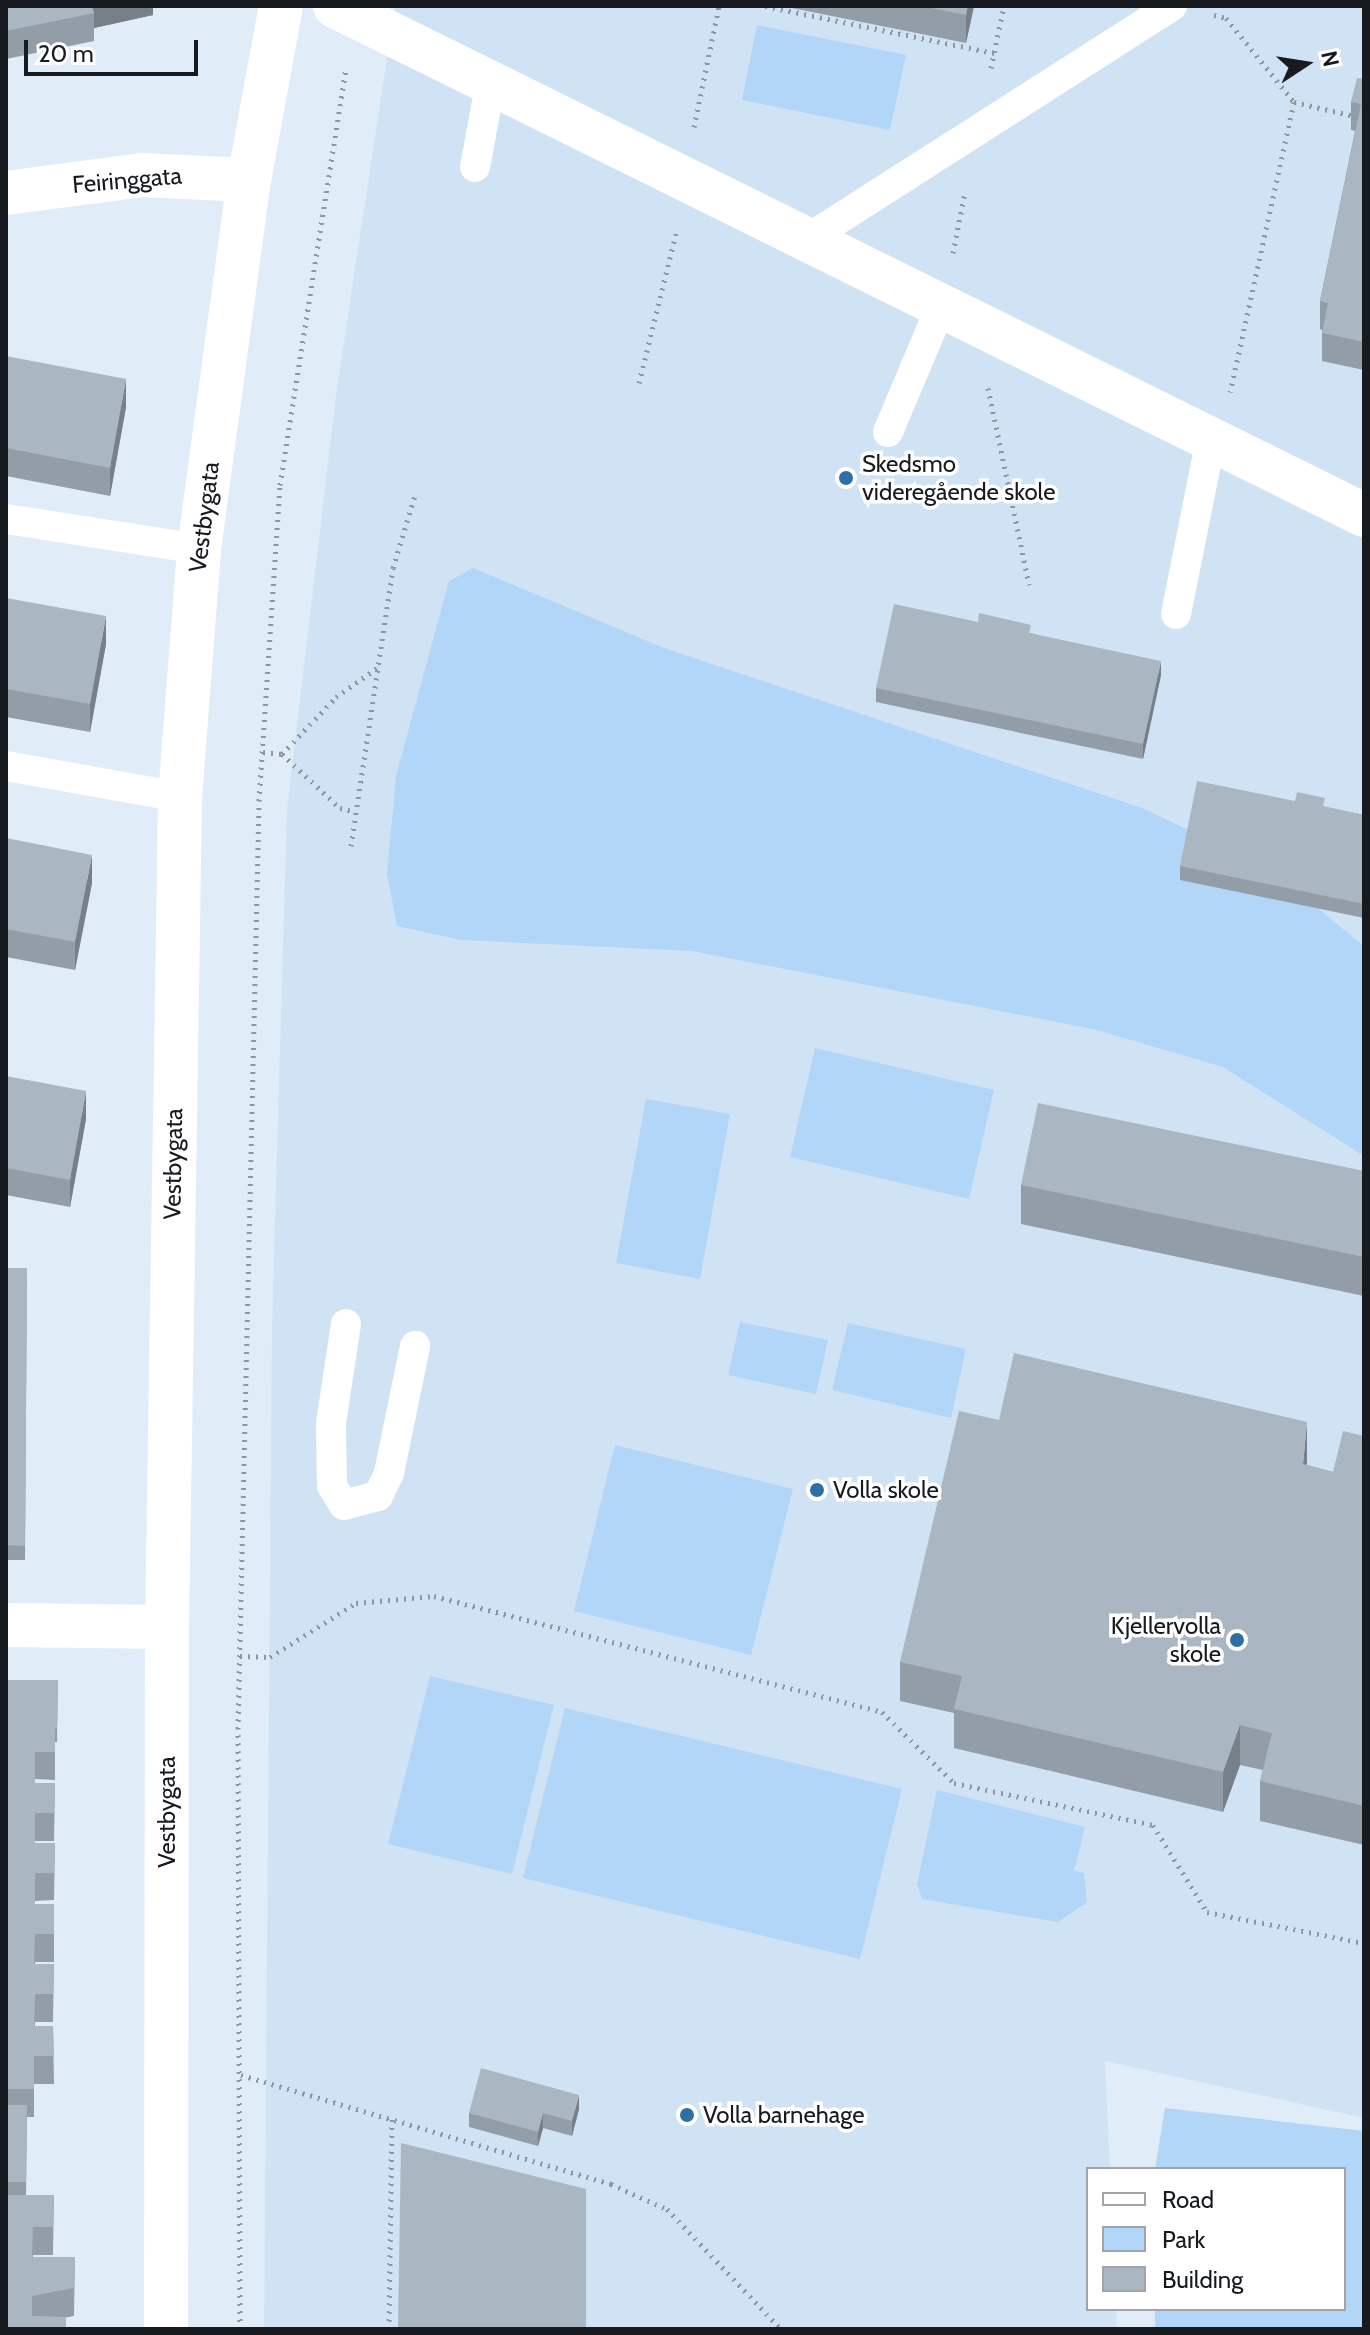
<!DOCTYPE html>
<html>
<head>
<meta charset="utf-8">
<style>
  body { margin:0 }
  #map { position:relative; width:1370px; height:2335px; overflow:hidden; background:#e0edf9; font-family:Cabin,sans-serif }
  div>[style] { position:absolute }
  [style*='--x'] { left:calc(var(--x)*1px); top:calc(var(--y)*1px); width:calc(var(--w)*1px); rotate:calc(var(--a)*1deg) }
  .built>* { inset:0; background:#d0e3f5 }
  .green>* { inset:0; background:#b2d6f7 }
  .path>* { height:5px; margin-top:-2.5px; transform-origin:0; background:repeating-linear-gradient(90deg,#8e97a0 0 2px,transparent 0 8px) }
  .service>* { height:30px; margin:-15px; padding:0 15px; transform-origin:15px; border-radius:15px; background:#fff }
  .minor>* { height:44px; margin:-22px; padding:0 22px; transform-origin:22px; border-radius:22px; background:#fff }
  .wall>* { inset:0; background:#929da7 }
  .shaded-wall>* { inset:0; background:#777f88 }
  .building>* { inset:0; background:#aab6c2 }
  .dots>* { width:22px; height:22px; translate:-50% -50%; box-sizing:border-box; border:4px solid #fff; border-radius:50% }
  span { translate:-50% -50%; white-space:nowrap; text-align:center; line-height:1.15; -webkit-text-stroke:7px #fff; paint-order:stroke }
  .street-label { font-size:24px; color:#171b20 }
  .poi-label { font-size:24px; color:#171b20 }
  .left { translate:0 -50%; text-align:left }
  .right { translate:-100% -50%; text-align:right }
  .frame { position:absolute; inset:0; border:8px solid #171b20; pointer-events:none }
  .legend { position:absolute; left:1086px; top:2167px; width:260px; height:144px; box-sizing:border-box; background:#fff; border:2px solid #a2a4a6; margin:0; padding:10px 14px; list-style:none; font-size:24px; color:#171b20 }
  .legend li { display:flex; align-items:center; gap:16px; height:40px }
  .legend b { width:40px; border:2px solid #a2a4a6 }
  .north { position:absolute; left:1266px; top:24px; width:80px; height:80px; -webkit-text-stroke:6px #fff; paint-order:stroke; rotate:78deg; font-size:22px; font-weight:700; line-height:32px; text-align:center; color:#171b20 }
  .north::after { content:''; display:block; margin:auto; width:28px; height:36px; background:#171b20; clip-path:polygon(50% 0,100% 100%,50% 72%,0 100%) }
  .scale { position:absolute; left:24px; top:40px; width:174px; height:36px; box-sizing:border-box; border:4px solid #171b20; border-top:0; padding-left:10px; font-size:24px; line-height:28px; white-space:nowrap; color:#171b20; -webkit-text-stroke:6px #fff; paint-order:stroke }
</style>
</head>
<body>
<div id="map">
  <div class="built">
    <div style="clip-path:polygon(395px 6px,1364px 6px,1364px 2118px,1105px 2061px,1110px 2169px,1088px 2169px,1088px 2309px,1116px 2309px,1117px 2329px,264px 2329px,272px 1324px,287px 809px,337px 387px)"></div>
  </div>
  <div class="green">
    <div style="clip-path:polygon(757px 25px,906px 55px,890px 130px,742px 100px)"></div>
    <div style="clip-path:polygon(473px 568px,664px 648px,1142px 808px,1266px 866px,1364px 946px,1364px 1156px,1223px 1067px,1093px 1029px,692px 951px,461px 940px,397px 926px,387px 874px,396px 776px,449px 581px)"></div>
    <div style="clip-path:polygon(815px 1048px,994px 1090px,969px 1199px,790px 1157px)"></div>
    <div style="clip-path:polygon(646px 1099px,730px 1114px,700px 1279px,616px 1263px)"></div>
    <div style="clip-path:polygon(740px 1322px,828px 1340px,816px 1394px,728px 1375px)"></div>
    <div style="clip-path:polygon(848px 1323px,966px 1349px,951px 1418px,832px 1390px)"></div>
    <div style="clip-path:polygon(615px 1445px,793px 1489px,751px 1655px,574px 1611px)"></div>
    <div style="clip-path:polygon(430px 1676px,554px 1705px,512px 1874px,388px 1844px)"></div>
    <div style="clip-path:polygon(565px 1708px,902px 1789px,860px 1959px,523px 1878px)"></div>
    <div style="clip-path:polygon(937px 1790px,1085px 1827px,1074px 1871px,1084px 1873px,1087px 1902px,1058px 1922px,922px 1899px,917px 1884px)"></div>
    <div style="clip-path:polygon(1165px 2108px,1364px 2131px,1364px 2329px,1155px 2329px,1155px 2309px,1344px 2309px,1344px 2169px,1155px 2169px)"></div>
  </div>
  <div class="path">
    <div style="--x:765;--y:6;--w:234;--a:11.6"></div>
    <div style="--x:1214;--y:15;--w:12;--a:14"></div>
    <div style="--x:1226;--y:18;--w:108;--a:51"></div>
    <div style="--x:1294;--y:102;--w:297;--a:102.4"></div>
    <div style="--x:991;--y:68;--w:63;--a:-78.2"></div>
    <div style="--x:1294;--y:102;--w:62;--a:13.1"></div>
    <div style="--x:694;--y:127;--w:124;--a:-78.3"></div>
    <div style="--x:953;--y:253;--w:62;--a:-78.9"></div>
    <div style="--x:639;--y:383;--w:154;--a:-76.1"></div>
    <div style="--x:988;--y:388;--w:201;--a:78.2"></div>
    <div style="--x:263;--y:752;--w:19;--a:6"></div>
    <div style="--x:282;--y:754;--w:79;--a:-46.5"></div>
    <div style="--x:336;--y:697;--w:50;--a:-35.3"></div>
    <div style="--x:282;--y:754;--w:79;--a:43"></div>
    <div style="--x:340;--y:808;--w:16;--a:14"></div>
    <div style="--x:351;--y:846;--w:281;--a:-81.4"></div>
    <div style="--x:393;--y:568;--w:79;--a:-73.2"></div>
    <div style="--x:240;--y:1656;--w:30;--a:2"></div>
    <div style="--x:270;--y:1657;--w:102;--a:-32.1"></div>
    <div style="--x:356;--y:1603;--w:78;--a:-5.1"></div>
    <div style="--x:434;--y:1596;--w:463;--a:14.5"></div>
    <div style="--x:882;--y:1712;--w:101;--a:44.6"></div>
    <div style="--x:954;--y:1783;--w:203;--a:11.9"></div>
    <div style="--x:1153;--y:1825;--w:102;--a:58.2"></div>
    <div style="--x:1207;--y:1912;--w:160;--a:11.2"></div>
    <div style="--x:241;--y:2075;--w:386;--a:16.4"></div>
    <div style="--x:611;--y:2184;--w:61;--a:24.1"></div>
    <div style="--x:667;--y:2209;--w:166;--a:46.5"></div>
    <div style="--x:240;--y:2329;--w:600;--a:-90.19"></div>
    <div style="--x:238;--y:1729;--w:928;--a:-88.7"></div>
    <div style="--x:259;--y:801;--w:317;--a:-86.2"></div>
    <div style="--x:280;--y:485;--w:422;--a:-81"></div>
    <div style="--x:389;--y:2329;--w:210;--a:-89.2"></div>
  </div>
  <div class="service">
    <div style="--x:475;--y:167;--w:87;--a:-79.5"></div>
    <div style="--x:809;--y:238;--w:431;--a:-32.6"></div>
    <div style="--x:888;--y:432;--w:139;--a:-67.1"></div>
    <div style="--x:6;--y:519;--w:195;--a:8.8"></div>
    <div style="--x:1176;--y:614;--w:178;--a:-78.7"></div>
    <div style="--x:6;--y:766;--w:177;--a:10.1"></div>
    <div style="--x:346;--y:1324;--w:100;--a:98.6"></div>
    <div style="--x:331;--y:1423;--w:63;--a:89.1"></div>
    <div style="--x:332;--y:1486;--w:22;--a:58"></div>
    <div style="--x:344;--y:1505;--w:35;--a:-15"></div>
    <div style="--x:378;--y:1496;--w:25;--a:-64"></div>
    <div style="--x:389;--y:1473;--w:130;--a:-78.4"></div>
  </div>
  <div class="minor">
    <div style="--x:335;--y:6;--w:1148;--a:26.32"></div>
    <div style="--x:6;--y:193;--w:137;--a:-7.5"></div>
    <div style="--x:142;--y:175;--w:107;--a:2.7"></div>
    <div style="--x:6;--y:1625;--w:161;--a:0.7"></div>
    <div style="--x:166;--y:2329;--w:702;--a:-89.92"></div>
    <div style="--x:167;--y:1627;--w:830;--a:-89.1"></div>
    <div style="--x:180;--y:797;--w:249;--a:-85.6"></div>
    <div style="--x:199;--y:549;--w:372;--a:-82.3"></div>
    <div style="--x:249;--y:180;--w:177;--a:-79.6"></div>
  </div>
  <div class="wall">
    <div style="clip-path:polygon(6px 6px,153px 6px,153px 15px,94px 28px,94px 41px,6px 59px)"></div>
    <div style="clip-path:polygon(782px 6px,974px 6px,966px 43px)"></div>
    <div style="clip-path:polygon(1364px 79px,1364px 370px,1322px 361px,1322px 330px,1320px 329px,1320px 301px,1355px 131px,1351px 130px,1351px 102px)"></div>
    <div style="clip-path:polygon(6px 356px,126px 407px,110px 496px,6px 476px)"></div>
    <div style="clip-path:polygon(6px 598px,106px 644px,90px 732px,6px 717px)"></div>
    <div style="clip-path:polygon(1031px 633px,1161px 675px,1143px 759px,876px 702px,876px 688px)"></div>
    <div style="clip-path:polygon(1295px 801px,1364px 815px,1364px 918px,1180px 880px,1180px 866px)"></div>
    <div style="clip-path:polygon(6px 838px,92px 883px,75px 970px,6px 957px)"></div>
    <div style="clip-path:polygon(6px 1076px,86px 1119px,70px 1207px,6px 1195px)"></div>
    <div style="clip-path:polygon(1364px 1171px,1364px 1296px,1021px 1224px,1021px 1185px)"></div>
    <div style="clip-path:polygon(6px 1268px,27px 1268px,25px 1560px,6px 1560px)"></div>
    <div style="clip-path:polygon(999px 1420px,1307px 1465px,1333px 1472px,1364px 1436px,1364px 1845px,1260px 1821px,1260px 1781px,1263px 1770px,1240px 1765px,1223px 1812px,954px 1748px,954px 1713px,900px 1701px,900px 1662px)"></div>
    <div style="clip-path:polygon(6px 1680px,58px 1680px,57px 1742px,55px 1742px,55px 1780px,35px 1779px,35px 1783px,55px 1783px,54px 1841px,35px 1841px,35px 1843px,55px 1843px,54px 1900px,35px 1901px,35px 1904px,54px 1904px,54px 1962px,35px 1962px,35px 1964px,54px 1964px,53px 2022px,35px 2022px,35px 2026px,53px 2026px,54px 2084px,34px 2084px,34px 2117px,27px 2117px,26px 2195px,54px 2195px,53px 2255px,33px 2255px,33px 2257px,75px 2257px,74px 2316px,6px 2329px)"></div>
    <div style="clip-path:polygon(579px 2109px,572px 2136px,543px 2128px,538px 2146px,469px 2127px,469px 2113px)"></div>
  </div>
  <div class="shaded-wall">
    <div style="clip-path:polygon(91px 6px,153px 6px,153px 15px,94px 28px,94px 13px)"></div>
    <div style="clip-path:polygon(968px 6px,974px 6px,966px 43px,966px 15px)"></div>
    <div style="clip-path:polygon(126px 379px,126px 407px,110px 496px,110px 468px)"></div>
    <div style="clip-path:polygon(106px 616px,106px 644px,90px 732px,90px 704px)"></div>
    <div style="clip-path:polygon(1161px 661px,1161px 675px,1143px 759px,1143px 744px)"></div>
    <div style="clip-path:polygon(92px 855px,92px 883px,75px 970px,75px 942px)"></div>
    <div style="clip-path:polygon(86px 1091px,86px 1119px,70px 1207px,70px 1180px)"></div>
    <div style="clip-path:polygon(1307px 1422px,1307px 1462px,1303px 1503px,1303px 1464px)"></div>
    <div style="clip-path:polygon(1240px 1725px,1240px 1765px,1223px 1812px,1223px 1772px)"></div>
    <div style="clip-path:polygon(579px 2095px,579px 2109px,572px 2136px,572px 2121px)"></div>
    <div style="clip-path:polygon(543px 2113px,543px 2128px,538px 2146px,538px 2132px)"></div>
  </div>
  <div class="building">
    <div style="clip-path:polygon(6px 6px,92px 6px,94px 13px,6px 31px)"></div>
    <div style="clip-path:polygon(922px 6px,968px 6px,966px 15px)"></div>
    <div style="clip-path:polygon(1357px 78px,1364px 79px,1364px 342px,1322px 333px,1328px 303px,1320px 301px,1361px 104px,1351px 102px)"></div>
    <div style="clip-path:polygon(6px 356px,126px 379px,110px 468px,6px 448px)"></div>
    <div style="clip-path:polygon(6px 598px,106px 616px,90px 704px,6px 689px)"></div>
    <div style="clip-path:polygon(894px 604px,978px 622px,979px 613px,1031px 625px,1029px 633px,1161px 661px,1143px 744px,876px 688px)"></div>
    <div style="clip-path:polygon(1197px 781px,1295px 801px,1297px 792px,1325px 798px,1323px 806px,1364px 815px,1364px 904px,1180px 866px)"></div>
    <div style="clip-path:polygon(6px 838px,92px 855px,75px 942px,6px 929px)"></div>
    <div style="clip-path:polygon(6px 1076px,86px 1091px,70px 1180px,6px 1168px)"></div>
    <div style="clip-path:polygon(1038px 1103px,1364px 1171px,1364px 1257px,1021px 1185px)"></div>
    <div style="clip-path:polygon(6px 1268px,27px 1268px,25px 1546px,6px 1545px)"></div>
    <div style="clip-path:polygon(1014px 1353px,1307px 1422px,1303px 1464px,1333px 1472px,1343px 1431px,1364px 1436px,1364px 1806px,1260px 1781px,1272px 1733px,1240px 1725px,1223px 1772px,954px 1709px,962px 1676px,900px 1662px,959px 1411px,999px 1420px)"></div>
    <div style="clip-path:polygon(6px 1680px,58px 1680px,57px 1728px,55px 1728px,55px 1722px,6px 1722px)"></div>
    <div style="clip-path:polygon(6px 1722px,55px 1722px,55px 1752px,35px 1752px,35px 1783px,55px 1783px,54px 1813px,35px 1813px,35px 1843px,55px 1843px,54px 1873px,35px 1873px,35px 1904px,54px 1904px,54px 1934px,35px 1934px,34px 1964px,54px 1964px,53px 1994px,35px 1994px,34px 2026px,53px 2026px,54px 2056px,34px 2056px,34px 2089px,6px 2089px)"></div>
    <div style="clip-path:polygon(481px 2068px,579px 2095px,572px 2121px,543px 2113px,538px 2132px,469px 2113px)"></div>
    <div style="clip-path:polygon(6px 2105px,27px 2105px,26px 2182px,6px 2182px)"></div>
    <div style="clip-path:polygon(401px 2143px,586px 2189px,586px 2329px,398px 2329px)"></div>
    <div style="clip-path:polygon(6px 2195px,54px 2195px,53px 2227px,33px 2227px,32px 2257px,75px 2257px,74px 2288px,32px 2296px,32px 2316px,66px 2317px,66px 2329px,6px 2329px)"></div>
  </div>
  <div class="dots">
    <div style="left:846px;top:478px;background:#2e70a6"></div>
    <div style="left:817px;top:1490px;background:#2e70a6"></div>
    <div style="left:1237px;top:1640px;background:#2e70a6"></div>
    <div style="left:687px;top:2115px;background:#2e70a6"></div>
  </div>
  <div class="street-label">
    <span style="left:127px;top:180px;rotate:-5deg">Feiringgata</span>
    <span style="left:204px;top:517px;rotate:-83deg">Vestbygata</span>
    <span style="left:173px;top:1164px;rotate:-89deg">Vestbygata</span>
    <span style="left:167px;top:1812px;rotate:-90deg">Vestbygata</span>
  </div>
  <div class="poi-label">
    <span class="left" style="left:862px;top:478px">Skedsmo<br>videregående skole</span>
    <span class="left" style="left:833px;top:1490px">Volla skole</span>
    <span class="right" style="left:1221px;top:1640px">Kjellervolla<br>skole</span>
    <span class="left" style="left:703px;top:2115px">Volla barnehage</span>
  </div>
  <div class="frame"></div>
  <ul class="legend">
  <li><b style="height:10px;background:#fff"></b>Road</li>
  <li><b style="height:22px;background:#b2d6f7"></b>Park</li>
  <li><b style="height:22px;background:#aab6c2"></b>Building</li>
  </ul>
  <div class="north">N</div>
  <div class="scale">20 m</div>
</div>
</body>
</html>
